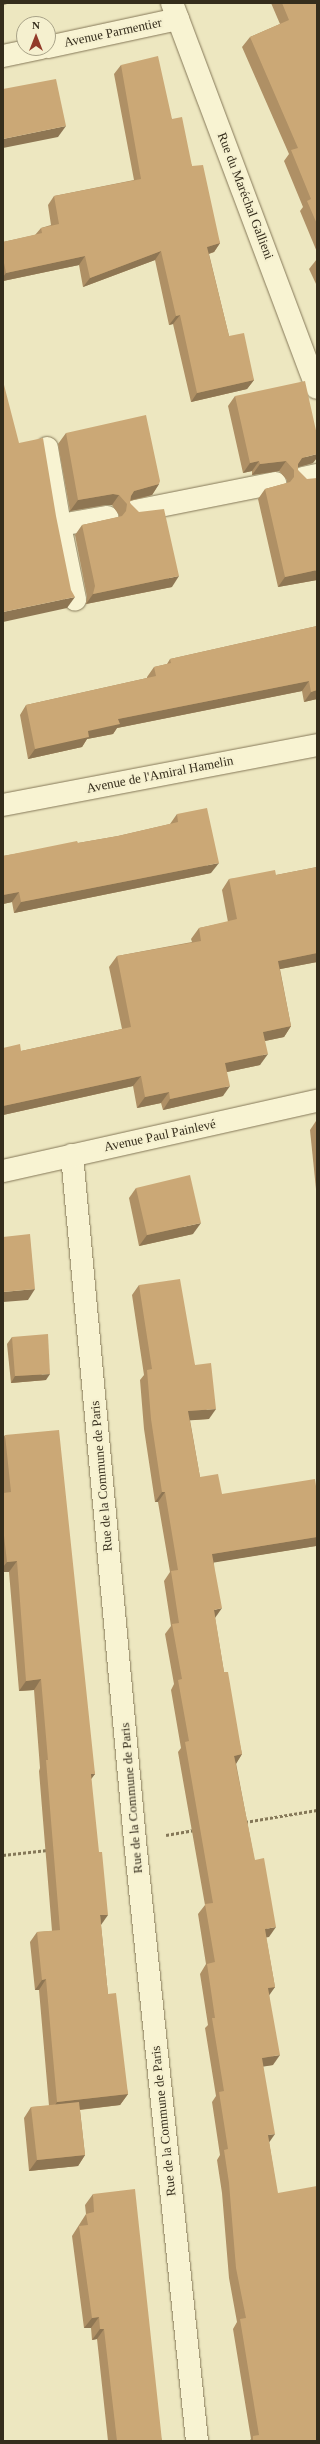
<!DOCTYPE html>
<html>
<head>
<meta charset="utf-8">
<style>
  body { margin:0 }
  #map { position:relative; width:320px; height:2444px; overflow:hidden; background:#ede7c0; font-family:Georgia,serif }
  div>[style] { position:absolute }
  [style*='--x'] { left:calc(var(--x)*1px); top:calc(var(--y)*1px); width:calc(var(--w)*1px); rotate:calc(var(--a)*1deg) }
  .path>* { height:2.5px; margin-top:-1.25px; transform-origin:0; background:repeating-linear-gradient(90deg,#857858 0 3px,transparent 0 5px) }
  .roads { filter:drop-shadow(0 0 1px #857858) drop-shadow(0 0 1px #857858) }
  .minor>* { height:22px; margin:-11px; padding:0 11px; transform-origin:11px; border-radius:11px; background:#f8f3d2 }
  .wall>* { inset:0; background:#af9065 }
  .shaded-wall>* { inset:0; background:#8e7653 }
  .building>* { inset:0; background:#cba876 }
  span { translate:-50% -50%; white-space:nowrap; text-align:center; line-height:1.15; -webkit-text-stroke:4px #f5f0cf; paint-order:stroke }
  .street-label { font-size:13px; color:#352d1c }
  .frame { position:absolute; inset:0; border:4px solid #352d1c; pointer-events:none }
  .north { position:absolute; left:16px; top:16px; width:40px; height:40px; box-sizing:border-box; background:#f5f0cf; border:1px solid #a8a287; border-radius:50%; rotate:0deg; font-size:11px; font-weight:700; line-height:16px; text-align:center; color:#352d1c }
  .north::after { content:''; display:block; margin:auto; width:14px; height:18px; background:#933b29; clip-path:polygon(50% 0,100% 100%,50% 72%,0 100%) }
</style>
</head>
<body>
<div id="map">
  <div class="path">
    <div style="--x:245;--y:1822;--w:73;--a:-9.5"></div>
    <div style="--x:166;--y:1835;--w:29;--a:-10"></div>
    <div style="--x:3;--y:1855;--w:45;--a:-6.3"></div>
  </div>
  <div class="roads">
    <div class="minor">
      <div style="--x:172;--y:3;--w:411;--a:69.4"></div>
      <div style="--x:48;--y:47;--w:133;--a:-12.2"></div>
      <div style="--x:3;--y:56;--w:39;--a:-12"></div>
      <div style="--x:47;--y:448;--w:78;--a:80.4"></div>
      <div style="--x:60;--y:525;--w:48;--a:-9.7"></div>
      <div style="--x:303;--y:478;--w:14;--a:-12"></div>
      <div style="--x:135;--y:511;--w:143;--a:-11.3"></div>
      <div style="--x:60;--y:525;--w:76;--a:78.5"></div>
      <div style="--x:3;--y:805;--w:320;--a:-10.8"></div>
      <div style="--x:72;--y:1155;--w:689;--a:84.75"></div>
      <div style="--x:135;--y:1841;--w:603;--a:84.1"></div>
      <div style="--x:3;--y:1171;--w:322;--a:-12.6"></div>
    </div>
  </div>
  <div class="wall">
    <div style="clip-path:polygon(271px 3px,317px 3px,317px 252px,300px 211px,303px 207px,284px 161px,289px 154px,242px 47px,250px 37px,280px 24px)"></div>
    <div style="clip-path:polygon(121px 65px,172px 119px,192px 166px,220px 243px,214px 252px,209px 254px,229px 336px,254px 380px,247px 389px,191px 402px,173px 324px,169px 325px,155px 260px,83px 287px,79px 265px,3px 281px,3px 242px,35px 235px,41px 228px,51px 225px,48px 205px,54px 196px,134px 180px,114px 74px)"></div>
    <div style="clip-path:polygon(317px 259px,317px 286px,309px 269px)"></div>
    <div style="clip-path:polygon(235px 396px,313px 463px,298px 467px,298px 470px,317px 580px,278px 587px,258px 499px,265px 489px,287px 483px,287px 480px,279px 471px,252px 475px,252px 471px,243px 473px,228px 406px)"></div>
    <div style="clip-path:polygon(66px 433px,159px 484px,152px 495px,130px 501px,130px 503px,172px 587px,86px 604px,87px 597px,75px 535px,82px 525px,119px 517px,119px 515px,112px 505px,105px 505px,70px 511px,58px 444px)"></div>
    <div style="clip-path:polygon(317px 626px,317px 699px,304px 702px,302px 691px,117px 728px,113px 734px,87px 739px,82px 747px,28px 759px,20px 715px,26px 705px,147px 678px,147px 677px,154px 667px,167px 664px,170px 659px)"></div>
    <div style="clip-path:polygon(177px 814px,211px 873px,14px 913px,12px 902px,3px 904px,3px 856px,118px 836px,170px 824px)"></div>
    <div style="clip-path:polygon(317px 867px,317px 962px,280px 969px,291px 1026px,284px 1037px,265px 1041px,260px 1065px,227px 1072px,223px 1096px,163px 1110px,161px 1103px,137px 1108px,133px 1086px,3px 1115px,3px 1048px,21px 1051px,122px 1029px,109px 967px,117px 956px,192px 942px,191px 939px,199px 928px,228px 922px,222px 890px,229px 879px,276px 875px)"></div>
    <div style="clip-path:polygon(316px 1121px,317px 1121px,317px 1199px,310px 1130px)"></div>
    <div style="clip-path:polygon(136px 1188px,193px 1234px,139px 1246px,129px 1198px)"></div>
    <div style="clip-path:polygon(139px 1285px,195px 1365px,209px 1419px,190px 1420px,200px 1477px,222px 1494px,317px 1493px,317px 1545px,316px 1546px,214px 1562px,215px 1618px,224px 1672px,242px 1754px,236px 1763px,269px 1937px,266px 1937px,275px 1987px,269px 1994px,273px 2065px,263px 2066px,269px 2142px,317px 2441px,249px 2441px,251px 2439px,233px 2329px,237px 2322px,229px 2278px,222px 2193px,217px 2160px,220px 2155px,212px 2102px,216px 2096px,205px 2028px,208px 2025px,200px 1974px,206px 1964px,198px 1914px,205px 1905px,178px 1752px,181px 1748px,171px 1690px,174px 1684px,165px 1634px,171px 1626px,164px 1581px,170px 1572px,158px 1502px,155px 1502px,144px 1429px,140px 1380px,144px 1375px,132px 1295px)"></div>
    <div style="clip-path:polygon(12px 1337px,46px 1380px,11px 1383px,7px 1344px)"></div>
    <div style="clip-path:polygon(5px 1435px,95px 1774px,91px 1779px,101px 1925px,108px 1994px,128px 2094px,120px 2105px,80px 2110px,85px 2155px,78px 2166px,29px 2171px,24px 2118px,31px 2107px,49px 2106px,39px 1990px,35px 1990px,30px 1942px,37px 1932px,52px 1931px,39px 1771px,40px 1768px,34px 1690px,19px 1691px,9px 1572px,3px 1572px,3px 1438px)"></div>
    <div style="clip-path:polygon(93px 2194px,162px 2441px,108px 2441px,97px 2339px,92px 2340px,91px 2328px,84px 2328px,72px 2236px,86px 2214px,85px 2205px)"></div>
  </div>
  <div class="shaded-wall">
    <div style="clip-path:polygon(3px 3px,11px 3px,3px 5px)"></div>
    <div style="clip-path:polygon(66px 126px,58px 137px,3px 148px,3px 139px)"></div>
    <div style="clip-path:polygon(220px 243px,214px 252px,201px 256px,207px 247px)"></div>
    <div style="clip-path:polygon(161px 251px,155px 260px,83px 287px,90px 278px)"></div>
    <div style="clip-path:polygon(85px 256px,79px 265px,3px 281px,3px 277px,6px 273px)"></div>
    <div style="clip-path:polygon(180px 315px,173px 324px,169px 325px,176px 316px)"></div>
    <div style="clip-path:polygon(254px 380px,247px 389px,191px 402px,197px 393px)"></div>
    <div style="clip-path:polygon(317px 454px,317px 458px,313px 463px,295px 468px,302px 458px)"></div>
    <div style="clip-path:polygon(259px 461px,252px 471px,243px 473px,250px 463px)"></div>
    <div style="clip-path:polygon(286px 461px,279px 471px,252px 475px,260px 464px)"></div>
    <div style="clip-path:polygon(159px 484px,152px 495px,127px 501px,134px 491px)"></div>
    <div style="clip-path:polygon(113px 494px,119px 495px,112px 505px,105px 505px,70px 511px,78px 500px)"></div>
    <div style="clip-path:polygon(317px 570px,317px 580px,278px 587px,285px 577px)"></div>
    <div style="clip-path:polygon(179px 576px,172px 587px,86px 604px,93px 594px)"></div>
    <div style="clip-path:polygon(75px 597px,67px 608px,3px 622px,3px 612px)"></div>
    <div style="clip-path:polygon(309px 681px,302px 691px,117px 728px,113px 734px,87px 739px,82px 747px,28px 759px,35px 749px,118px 719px)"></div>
    <div style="clip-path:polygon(317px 690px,317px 699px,304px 702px,311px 692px)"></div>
    <div style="clip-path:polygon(219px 863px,211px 873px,14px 913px,21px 902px)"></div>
    <div style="clip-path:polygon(19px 892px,12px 902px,3px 904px,3px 895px)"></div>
    <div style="clip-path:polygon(317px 953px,317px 962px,270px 971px,278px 961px)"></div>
    <div style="clip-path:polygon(291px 1026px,284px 1037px,255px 1043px,263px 1032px)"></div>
    <div style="clip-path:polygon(268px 1054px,260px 1065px,217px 1074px,225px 1063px)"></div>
    <div style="clip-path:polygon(141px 1076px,133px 1086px,3px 1115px,3px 1106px)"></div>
    <div style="clip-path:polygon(230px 1086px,223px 1096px,163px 1110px,170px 1099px)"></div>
    <div style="clip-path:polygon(169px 1092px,161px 1103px,137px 1108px,145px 1097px)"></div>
    <div style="clip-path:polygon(201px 1223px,193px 1234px,139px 1246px,147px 1235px)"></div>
    <div style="clip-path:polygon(35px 1289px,28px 1300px,3px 1302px,3px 1292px)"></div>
    <div style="clip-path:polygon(50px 1374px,46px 1380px,11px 1383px,15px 1376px)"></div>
    <div style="clip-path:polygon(216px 1409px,209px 1419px,181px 1421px,188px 1411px)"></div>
    <div style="clip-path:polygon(162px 1492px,165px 1492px,158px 1502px,155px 1502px)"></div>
    <div style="clip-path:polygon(317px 1537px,317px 1545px,316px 1546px,205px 1564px,212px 1554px)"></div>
    <div style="clip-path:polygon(17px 1561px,9px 1572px,3px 1572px,3px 1567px,7px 1562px)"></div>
    <div style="clip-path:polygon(222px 1608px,215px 1618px,214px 1610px)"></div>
    <div style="clip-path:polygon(41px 1679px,34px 1690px,19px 1691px,26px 1681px)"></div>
    <div style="clip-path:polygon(242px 1754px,236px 1764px,234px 1756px)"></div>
    <div style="clip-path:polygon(91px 1774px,95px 1774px,87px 1784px)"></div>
    <div style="clip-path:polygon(100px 1915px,108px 1915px,101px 1925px)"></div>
    <div style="clip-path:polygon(276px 1927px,269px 1937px,258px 1939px,265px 1929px)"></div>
    <div style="clip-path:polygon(46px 1979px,39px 1990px,35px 1990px,42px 1980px)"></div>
    <div style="clip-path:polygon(275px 1987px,268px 1997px,268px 1988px)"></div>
    <div style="clip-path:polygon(280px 2055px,273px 2065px,255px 2068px,262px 2058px)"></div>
    <div style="clip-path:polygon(128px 2094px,120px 2105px,50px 2113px,57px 2102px)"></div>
    <div style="clip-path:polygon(275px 2134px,268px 2144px,268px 2135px)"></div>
    <div style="clip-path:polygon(85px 2155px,78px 2166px,29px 2171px,37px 2160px)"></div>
    <div style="clip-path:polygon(99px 2317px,91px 2328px,84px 2328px,92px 2318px)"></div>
    <div style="clip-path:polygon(100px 2329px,104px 2329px,97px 2339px,92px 2340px)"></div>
  </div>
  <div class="building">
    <div style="clip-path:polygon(282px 3px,317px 3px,317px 58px,316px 58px,317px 61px,317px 224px,307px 201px,311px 199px,291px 150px,298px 148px,250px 37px,289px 20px)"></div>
    <div style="clip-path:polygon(158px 56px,172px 119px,182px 117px,192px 166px,203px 165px,220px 243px,207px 247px,229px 336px,244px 333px,254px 380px,197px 393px,180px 315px,176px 316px,161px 251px,90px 278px,85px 256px,6px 273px,3px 258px,3px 242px,42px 233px,41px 228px,59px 224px,54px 196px,141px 179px,121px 65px)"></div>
    <div style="clip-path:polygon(56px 79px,66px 126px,3px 139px,3px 89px)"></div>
    <div style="clip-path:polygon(3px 381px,19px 443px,43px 438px,56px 516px,71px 590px,75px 597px,3px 612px)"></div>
    <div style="clip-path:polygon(305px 381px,317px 435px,317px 454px,302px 458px,298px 464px,298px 470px,307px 479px,317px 478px,317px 570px,285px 577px,265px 489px,290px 482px,294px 477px,294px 470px,286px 461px,260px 464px,259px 461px,250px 463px,235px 396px)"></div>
    <div style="clip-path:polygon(146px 415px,160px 481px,159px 484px,134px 491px,131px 496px,130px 503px,139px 512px,164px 509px,179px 576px,93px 594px,95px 586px,82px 525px,122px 516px,126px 511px,127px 504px,119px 495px,113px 494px,78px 500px,66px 433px)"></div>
    <div style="clip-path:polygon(317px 626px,317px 690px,311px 692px,309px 681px,118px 719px,120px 724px,88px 731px,89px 737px,35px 749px,26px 705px,156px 676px,154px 667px,171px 663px,170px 659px)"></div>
    <div style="clip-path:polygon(207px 808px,219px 863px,21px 902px,19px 892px,3px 895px,3px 856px,77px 841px,78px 843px,118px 836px,178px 822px,177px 814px)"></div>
    <div style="clip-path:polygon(317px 867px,317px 953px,278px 961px,291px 1026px,263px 1032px,268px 1054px,225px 1063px,230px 1086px,170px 1099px,169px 1092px,145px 1097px,141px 1076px,3px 1106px,3px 1048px,20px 1044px,21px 1051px,131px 1027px,117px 956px,201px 941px,199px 928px,237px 919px,229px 879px,275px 870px,276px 875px)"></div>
    <div style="clip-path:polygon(190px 1175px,201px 1223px,147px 1235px,136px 1188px)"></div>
    <div style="clip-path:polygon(30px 1234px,35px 1289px,3px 1292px,3px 1237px)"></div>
    <div style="clip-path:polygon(180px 1279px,195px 1365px,211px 1363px,216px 1409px,188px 1411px,200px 1477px,218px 1474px,222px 1494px,315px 1479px,317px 1493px,317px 1537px,212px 1554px,222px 1608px,214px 1610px,224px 1672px,228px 1672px,242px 1754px,234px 1756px,255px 1860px,264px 1858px,276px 1927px,265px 1929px,275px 1987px,268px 1988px,280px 2055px,262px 2058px,275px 2134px,268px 2135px,278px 2193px,317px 2186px,317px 2441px,253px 2441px,253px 2436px,259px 2435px,240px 2319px,246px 2318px,236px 2268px,229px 2183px,224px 2150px,228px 2149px,219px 2092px,224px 2091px,212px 2018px,215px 2018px,207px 1964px,215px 1962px,205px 1904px,213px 1903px,185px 1742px,189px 1741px,178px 1680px,182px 1679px,172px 1624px,179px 1623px,171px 1571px,178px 1570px,165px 1492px,162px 1492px,151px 1419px,147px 1370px,152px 1369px,139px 1285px)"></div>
    <div style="clip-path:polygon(48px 1334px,50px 1374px,15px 1376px,12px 1337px)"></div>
    <div style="clip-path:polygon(59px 1430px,95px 1774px,91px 1774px,99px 1852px,102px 1852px,108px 1915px,100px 1915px,108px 1994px,116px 1993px,128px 2094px,57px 2102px,46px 1979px,42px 1980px,37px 1932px,60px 1930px,46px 1760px,48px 1760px,41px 1679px,26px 1681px,17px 1561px,7px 1562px,3px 1527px,3px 1493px,11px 1492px,5px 1435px)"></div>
    <div style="clip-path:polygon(79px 2102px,85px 2155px,37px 2160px,31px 2107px)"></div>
    <div style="clip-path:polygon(135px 2189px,162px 2441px,117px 2441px,104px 2329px,100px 2329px,99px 2317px,92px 2318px,79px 2226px,88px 2225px,86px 2214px,94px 2212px,93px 2194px)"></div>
  </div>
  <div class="street-label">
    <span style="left:113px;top:33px;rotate:-12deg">Avenue Parmentier</span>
    <span style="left:245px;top:196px;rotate:69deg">Rue du Maréchal Gallieni</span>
    <span style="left:160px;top:775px;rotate:-11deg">Avenue de l'Amiral Hamelin</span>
    <span style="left:160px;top:1136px;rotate:-12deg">Avenue Paul Painlevé</span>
    <span style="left:102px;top:1476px;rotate:-95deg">Rue de la Commune de Paris</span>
    <span style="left:132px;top:1798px;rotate:-95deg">Rue de la Commune de Paris</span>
    <span style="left:164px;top:2121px;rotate:-96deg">Rue de la Commune de Paris</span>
  </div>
  <div class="frame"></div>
  <div class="north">N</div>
</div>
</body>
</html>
